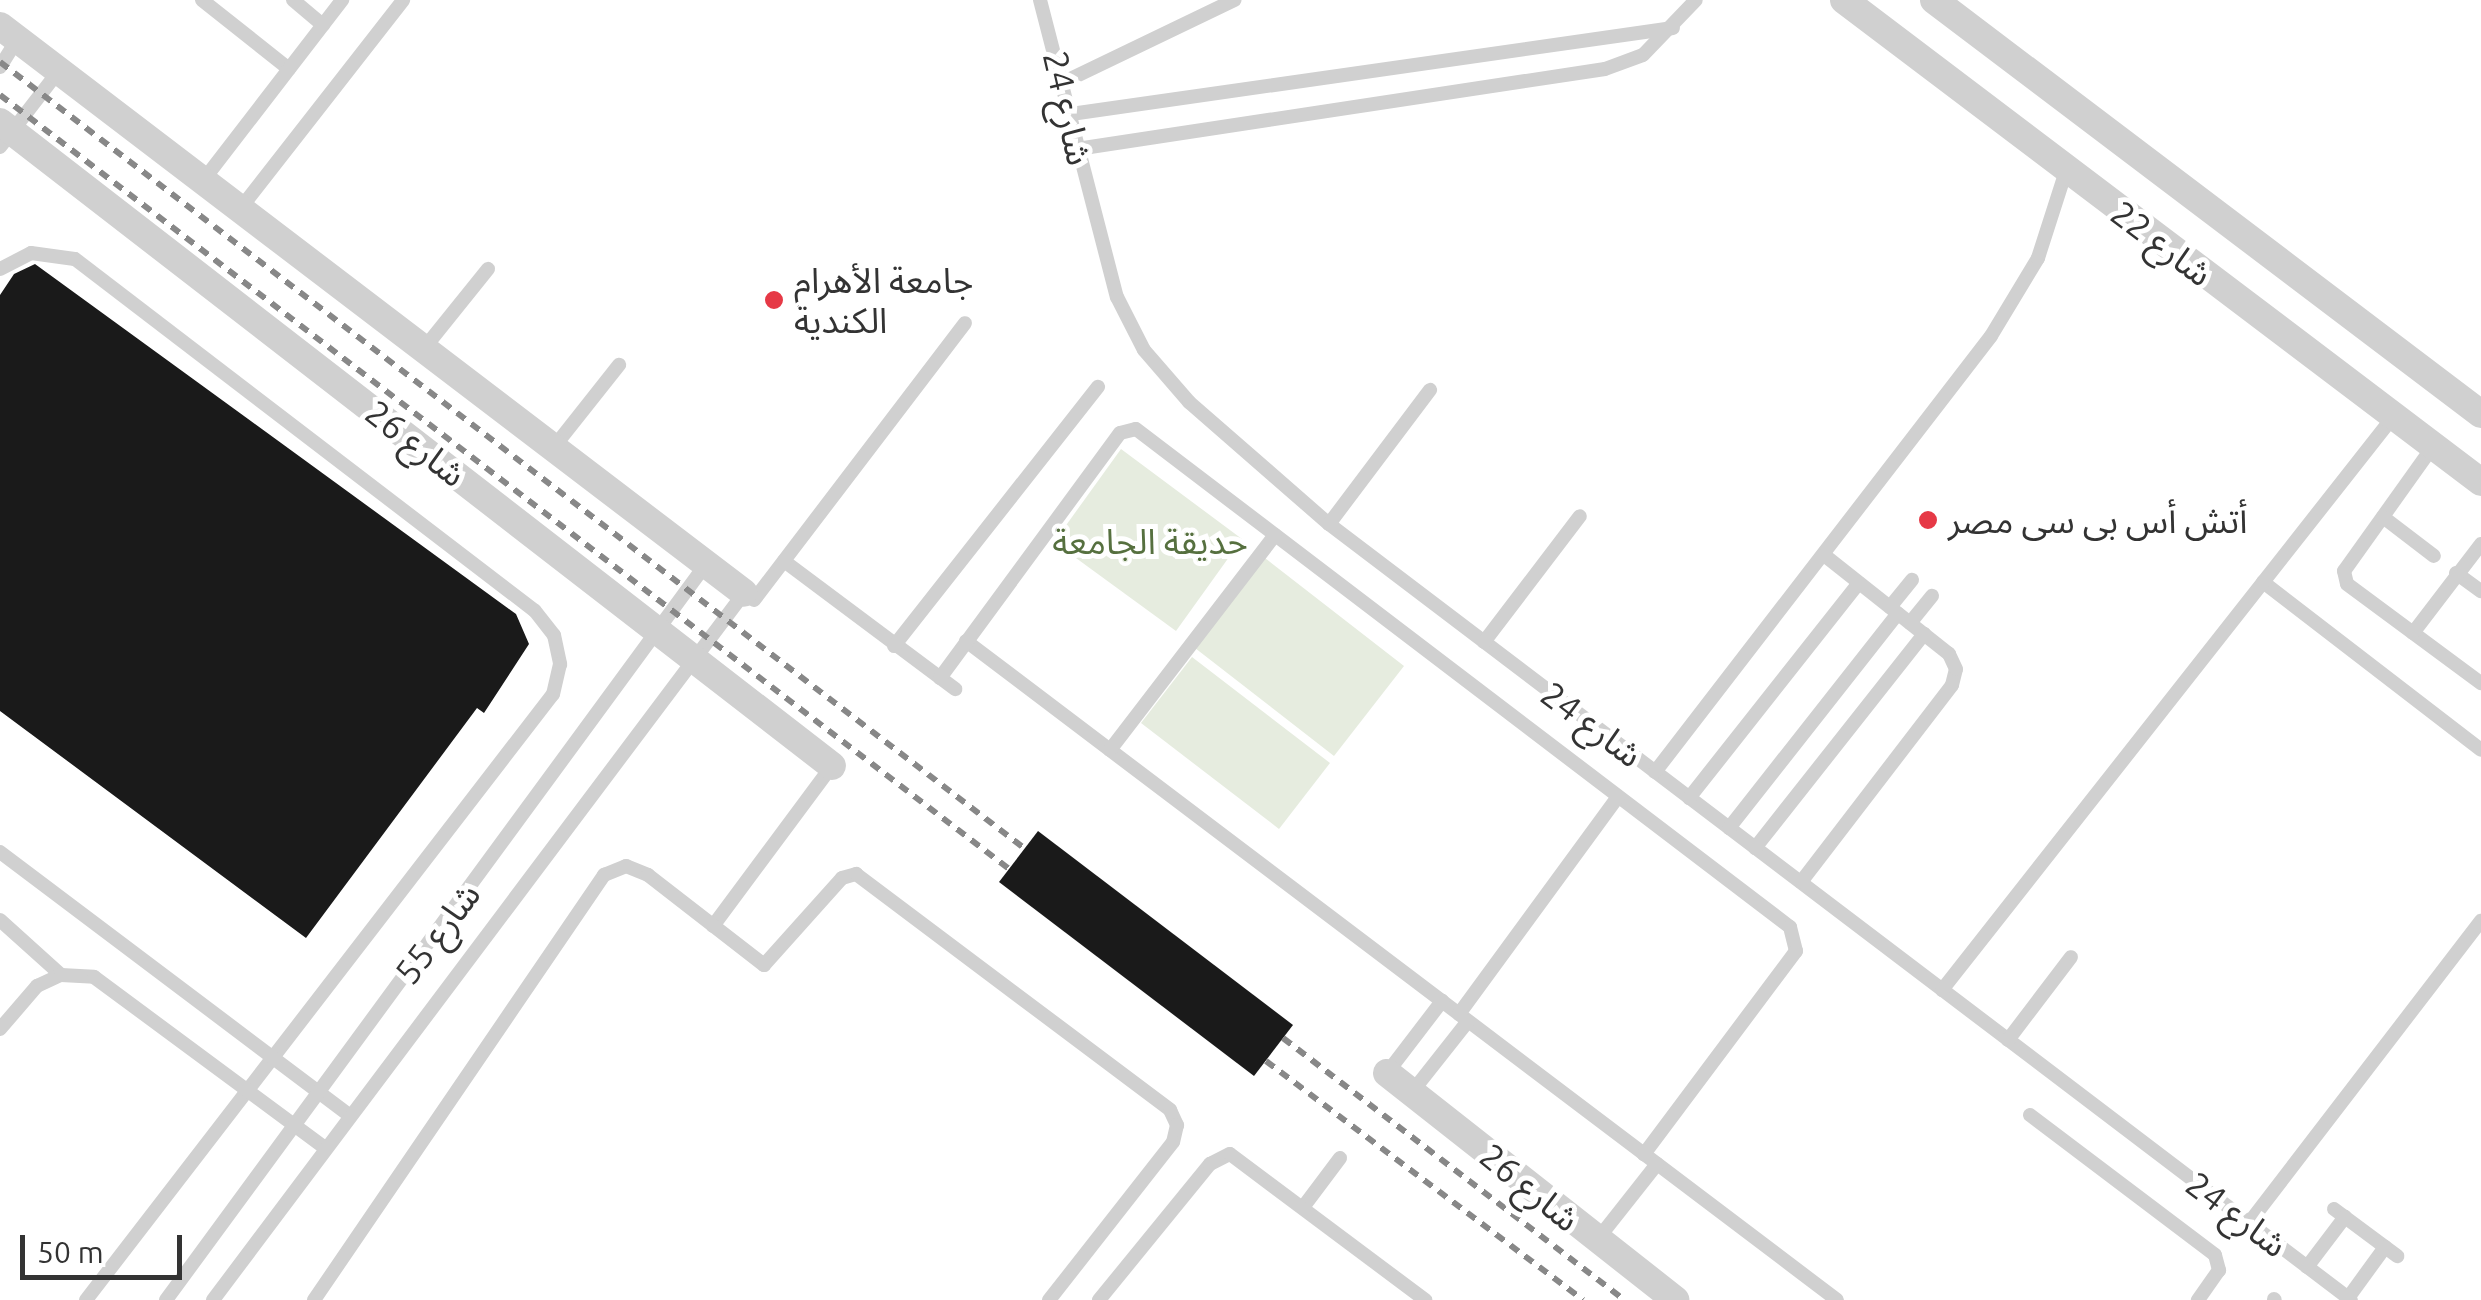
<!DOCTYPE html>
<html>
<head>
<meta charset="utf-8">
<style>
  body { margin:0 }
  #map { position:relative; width:2481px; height:1300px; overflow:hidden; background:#fff; font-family:Ubuntu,"Noto Sans Arabic",sans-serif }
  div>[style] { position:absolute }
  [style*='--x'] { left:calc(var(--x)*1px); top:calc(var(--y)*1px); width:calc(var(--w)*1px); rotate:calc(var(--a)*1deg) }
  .green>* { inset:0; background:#e6ecdf }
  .building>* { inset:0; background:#1a1a1a }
  .lane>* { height:14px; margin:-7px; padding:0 7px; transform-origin:7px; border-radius:7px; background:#d0d0d0 }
  .street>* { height:28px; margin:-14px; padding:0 14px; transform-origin:14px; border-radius:14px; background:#d0d0d0 }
  .rail>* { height:6px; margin-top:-3px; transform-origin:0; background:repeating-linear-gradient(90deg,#888 0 10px,transparent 0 18px) }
  .dots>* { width:28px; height:28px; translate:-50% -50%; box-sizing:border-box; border:5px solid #fff; border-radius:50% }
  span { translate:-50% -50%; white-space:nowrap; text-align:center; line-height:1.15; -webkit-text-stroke:10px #fff; paint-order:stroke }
  .street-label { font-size:35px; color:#333 }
  .poi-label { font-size:35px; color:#333 }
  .left { translate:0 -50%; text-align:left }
  .park-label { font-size:35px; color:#56703f }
  .scale { position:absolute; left:20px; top:1235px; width:162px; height:45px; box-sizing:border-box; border:5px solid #333; border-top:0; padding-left:12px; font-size:30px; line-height:35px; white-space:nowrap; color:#333; -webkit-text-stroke:8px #fff; paint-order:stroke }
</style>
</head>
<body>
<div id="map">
  <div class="green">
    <div style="clip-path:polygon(1121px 449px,1242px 539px,1176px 631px,1054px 542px)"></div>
    <div style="clip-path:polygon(1265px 558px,1404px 666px,1334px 756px,1195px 648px)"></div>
    <div style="clip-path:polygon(1192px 657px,1330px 763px,1279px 829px,1141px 723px)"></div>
  </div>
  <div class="building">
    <div style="clip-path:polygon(35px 264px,516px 614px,529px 644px,484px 713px,477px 708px,306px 938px,0 711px,0 295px,14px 274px)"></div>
    <div style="clip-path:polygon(1038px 831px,1293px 1025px,1254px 1076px,999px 882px)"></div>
  </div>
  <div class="lane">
    <div style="--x:202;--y:0;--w:111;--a:38.4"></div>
    <div style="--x:293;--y:0;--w:39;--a:40"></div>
    <div style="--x:1040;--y:0;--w:307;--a:75.5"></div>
    <div style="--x:1117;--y:297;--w:59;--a:63"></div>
    <div style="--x:1144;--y:350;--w:69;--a:49.1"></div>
    <div style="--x:1189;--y:402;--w:186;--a:41.1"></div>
    <div style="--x:1329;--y:524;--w:1283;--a:37.21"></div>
    <div style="--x:0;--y:67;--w:32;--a:-58"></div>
    <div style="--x:1066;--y:81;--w:187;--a:-25.7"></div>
    <div style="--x:1071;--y:114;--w:608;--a:-8.13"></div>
    <div style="--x:0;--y:147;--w:95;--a:-52.3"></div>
    <div style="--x:1077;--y:149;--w:534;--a:-8.62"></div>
    <div style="--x:1605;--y:69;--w:40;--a:-20.2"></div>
    <div style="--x:1643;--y:55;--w:76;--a:-46.1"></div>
    <div style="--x:202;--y:182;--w:230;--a:-52.4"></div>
    <div style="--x:240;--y:209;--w:265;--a:-52"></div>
    <div style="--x:0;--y:269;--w:35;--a:-27"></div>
    <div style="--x:31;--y:253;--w:44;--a:7.8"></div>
    <div style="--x:75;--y:259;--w:579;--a:37.42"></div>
    <div style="--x:535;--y:611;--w:31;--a:52"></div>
    <div style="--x:554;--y:635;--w:30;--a:78"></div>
    <div style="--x:560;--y:664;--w:31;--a:103"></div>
    <div style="--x:553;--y:694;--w:765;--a:127.62"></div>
    <div style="--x:426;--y:346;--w:99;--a:-51.2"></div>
    <div style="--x:2434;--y:445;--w:155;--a:125.5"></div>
    <div style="--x:2344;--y:571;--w:13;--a:77"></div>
    <div style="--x:2347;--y:584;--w:167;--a:36.5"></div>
    <div style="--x:554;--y:447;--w:105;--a:-51.6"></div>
    <div style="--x:2383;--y:517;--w:64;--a:37.4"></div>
    <div style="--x:1329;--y:524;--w:168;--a:-53"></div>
    <div style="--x:784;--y:561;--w:214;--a:36.8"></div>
    <div style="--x:2456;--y:573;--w:31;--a:36"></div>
    <div style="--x:2263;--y:582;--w:275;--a:37.6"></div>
    <div style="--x:754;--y:600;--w:348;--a:-52.7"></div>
    <div style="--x:1890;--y:607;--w:35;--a:-51"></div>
    <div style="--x:1910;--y:623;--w:35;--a:-51"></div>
    <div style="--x:2413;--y:633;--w:112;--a:-52.6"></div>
    <div style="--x:966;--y:641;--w:1092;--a:37.11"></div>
    <div style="--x:1484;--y:642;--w:158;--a:-52.7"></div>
    <div style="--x:894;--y:646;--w:330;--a:-51.8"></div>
    <div style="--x:940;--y:678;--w:304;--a:-53.7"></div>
    <div style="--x:1120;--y:433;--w:16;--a:-14"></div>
    <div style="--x:1136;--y:429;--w:822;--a:37.29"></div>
    <div style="--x:1790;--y:927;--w:25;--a:76"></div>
    <div style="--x:1796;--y:951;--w:254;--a:126.8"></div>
    <div style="--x:1110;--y:750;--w:271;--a:-52.5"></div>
    <div style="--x:1655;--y:772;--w:550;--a:-52.38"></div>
    <div style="--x:1991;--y:336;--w:91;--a:-58.9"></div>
    <div style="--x:2038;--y:258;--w:91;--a:-72.2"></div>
    <div style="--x:1689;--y:798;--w:274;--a:-51.7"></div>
    <div style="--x:1729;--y:828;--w:273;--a:-51.8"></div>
    <div style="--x:1755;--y:848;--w:273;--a:-51.7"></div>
    <div style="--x:0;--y:852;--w:436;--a:37"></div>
    <div style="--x:1801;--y:882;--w:248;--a:-52.5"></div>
    <div style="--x:1952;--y:685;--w:16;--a:-76"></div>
    <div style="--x:1956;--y:669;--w:17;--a:-115"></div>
    <div style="--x:1949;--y:654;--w:159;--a:-141.6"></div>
    <div style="--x:0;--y:920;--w:82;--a:42"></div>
    <div style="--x:713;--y:926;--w:199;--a:-53.4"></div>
    <div style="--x:1942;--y:990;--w:729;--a:-51.79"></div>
    <div style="--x:1459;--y:1014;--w:269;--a:-53.8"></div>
    <div style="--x:0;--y:1029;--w:57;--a:-49.3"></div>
    <div style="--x:37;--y:986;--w:26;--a:-25"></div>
    <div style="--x:61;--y:975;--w:33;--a:3"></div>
    <div style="--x:94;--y:977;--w:286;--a:36.5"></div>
    <div style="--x:2008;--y:1040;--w:104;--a:-52.8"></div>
    <div style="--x:1387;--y:1073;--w:91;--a:-52.6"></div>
    <div style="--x:1412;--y:1092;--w:90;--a:-51.7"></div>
    <div style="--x:2030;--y:1115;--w:232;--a:37.1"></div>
    <div style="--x:2215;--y:1255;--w:16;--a:75"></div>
    <div style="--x:2219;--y:1270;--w:37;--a:125"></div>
    <div style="--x:1304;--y:1206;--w:60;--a:-53.1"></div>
    <div style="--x:2334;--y:1209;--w:79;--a:36.7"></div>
    <div style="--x:2249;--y:1223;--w:381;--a:-52.5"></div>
    <div style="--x:1597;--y:1240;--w:97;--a:-51.7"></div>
    <div style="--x:2307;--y:1267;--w:63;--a:-52.8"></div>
    <div style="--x:2348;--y:1298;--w:63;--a:-54"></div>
    <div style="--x:2274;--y:1299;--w:1;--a:45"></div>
    <div style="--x:166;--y:1300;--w:913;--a:-53.73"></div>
    <div style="--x:213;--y:1300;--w:884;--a:-53.09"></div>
    <div style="--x:314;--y:1300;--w:515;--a:-55.69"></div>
    <div style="--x:604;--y:875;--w:24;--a:-22"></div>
    <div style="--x:626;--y:866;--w:24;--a:22"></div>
    <div style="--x:648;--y:875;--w:147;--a:37.8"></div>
    <div style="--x:764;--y:965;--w:117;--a:-48.1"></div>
    <div style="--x:842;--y:878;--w:15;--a:-16"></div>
    <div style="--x:856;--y:874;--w:393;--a:36.9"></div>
    <div style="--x:1170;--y:1110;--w:17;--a:65"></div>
    <div style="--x:1177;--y:1125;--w:17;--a:103"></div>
    <div style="--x:1173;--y:1142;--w:201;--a:128.1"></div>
    <div style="--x:1099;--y:1300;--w:176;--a:-50.8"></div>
    <div style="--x:1210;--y:1164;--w:22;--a:-27"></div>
    <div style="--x:1230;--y:1154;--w:244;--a:36.8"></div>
  </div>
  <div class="street">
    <div style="--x:1844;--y:0;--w:799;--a:37.11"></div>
    <div style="--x:1934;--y:0;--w:686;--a:37.12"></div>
    <div style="--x:0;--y:26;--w:935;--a:37.31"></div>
    <div style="--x:0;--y:122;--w:1052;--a:37.74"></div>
    <div style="--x:1387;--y:1073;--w:367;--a:38.2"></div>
  </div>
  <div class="rail">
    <div style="--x:0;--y:62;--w:1291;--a:37.51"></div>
    <div style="--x:0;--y:95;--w:1272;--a:37.49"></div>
    <div style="--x:1283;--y:1038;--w:431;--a:37.5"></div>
    <div style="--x:1266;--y:1061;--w:397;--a:37"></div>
  </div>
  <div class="dots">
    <div style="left:774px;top:300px;background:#e63946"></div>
    <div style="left:1928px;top:520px;background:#e63946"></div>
  </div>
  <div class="street-label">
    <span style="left:1068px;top:108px;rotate:77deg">شارع 24</span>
    <span style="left:2162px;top:243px;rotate:37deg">شارع 22</span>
    <span style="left:416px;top:443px;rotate:38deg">شارع 26</span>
    <span style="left:1592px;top:724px;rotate:37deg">شارع 24</span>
    <span style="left:437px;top:933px;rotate:-53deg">شارع 55</span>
    <span style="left:1530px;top:1187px;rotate:39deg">شارع 26</span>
    <span style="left:2237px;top:1214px;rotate:37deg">شارع 24</span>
  </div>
  <div class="poi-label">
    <span class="left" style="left:794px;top:300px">جامعة الأهرام<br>الكندية</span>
    <span class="left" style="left:1948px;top:520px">أتش أس بى سى مصر</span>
  </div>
  <div class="park-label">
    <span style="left:1150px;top:541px">حديقة الجامعة</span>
  </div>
  <div class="scale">50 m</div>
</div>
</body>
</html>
